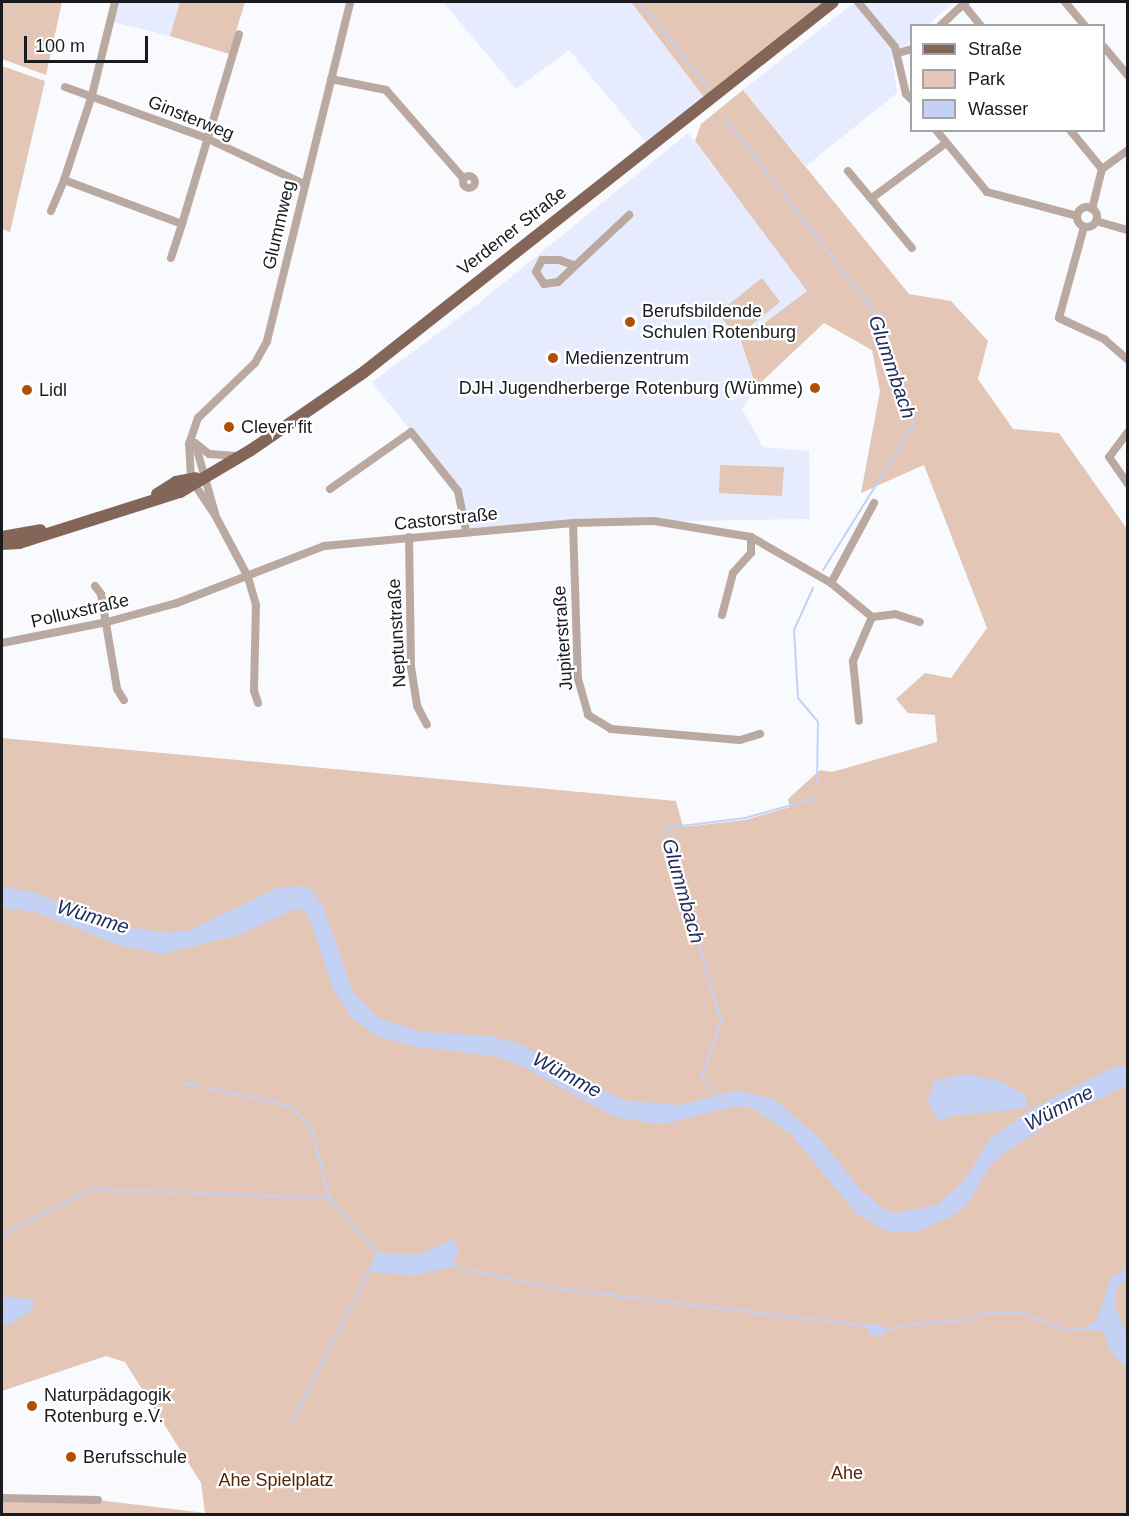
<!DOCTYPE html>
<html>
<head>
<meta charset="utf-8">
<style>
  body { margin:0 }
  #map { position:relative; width:1129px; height:1516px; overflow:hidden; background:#f8fafe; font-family:Arial,sans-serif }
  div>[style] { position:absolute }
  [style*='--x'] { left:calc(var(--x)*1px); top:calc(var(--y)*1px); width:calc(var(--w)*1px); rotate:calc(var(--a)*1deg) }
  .built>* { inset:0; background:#e6ecfe }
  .green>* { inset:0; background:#e3c6b6 }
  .water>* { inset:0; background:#c3d1f5 }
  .stream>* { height:2px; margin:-1px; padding:0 1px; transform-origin:1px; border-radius:1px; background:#c3d1f5 }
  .minor>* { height:8px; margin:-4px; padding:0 4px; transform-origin:4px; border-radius:4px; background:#baa9a0 }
  .minor>.ring { margin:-4px; padding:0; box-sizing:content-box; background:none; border:8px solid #baa9a0; border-radius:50% }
  .primary>* { height:12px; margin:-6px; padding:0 6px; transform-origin:6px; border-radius:6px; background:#836657 }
  .dots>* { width:16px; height:16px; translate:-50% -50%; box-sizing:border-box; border:3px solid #fff; border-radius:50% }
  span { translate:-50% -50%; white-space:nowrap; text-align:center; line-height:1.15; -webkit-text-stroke:4.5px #fff; paint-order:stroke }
  .street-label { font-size:18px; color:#1a1b1f }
  .poi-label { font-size:18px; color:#1a1b1f }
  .left { translate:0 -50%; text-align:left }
  .right { translate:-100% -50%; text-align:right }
  .park-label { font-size:18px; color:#542405 }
  .water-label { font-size:20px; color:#212e5b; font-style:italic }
  .frame { position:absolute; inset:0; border:3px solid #1a1b1f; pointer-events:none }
  .legend { position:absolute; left:910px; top:24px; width:195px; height:108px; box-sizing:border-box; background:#fff; border:2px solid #a3a4a5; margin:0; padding:8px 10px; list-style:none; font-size:18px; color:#1a1b1f }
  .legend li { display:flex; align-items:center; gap:12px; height:30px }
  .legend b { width:30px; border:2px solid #a3a4a5 }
  .scale { position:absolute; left:24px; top:36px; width:124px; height:27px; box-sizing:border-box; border:3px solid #1a1b1f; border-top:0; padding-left:8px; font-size:18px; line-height:21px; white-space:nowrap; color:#1a1b1f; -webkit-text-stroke:4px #fff; paint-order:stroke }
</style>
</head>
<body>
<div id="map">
  <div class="built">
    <div style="clip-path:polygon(118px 2px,180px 2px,170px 36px,113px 22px)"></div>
    <div style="clip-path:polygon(443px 2px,631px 2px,707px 101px,649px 146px,569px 50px,516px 89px)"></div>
    <div style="clip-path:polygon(855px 2px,954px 2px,928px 25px,912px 26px,911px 40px,892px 59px,897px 93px,806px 166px,743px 90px)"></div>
    <div style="clip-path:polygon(688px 133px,807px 291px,741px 342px,756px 387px,742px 409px,763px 447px,809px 451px,810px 519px,573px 523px,466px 531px,458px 491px,372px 382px,479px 303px)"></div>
  </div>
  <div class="green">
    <div style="clip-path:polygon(2px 2px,62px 2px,46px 75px,2px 59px)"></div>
    <div style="clip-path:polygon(180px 2px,245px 2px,229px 54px,170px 36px)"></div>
    <div style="clip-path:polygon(631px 2px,833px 2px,707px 101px)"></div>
    <div style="clip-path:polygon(2px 66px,45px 81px,10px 232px,2px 229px)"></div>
    <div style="clip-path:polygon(743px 90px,909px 294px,951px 301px,988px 341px,978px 379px,1013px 429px,1059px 433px,1127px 529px,1127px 1514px,2px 1514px,2px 1498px,98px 1500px,205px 1513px,201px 1483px,125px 1362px,106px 1356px,2px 1391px,2px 738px,676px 801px,683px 827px,745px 820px,790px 807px,788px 799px,820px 770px,832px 772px,937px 742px,935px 715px,908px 713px,896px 699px,925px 673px,951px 678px,987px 628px,924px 465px,861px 493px,880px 391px,872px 350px,824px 323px,756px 387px,741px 341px,807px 291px,695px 141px,701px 124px)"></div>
    <div style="clip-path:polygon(762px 278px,780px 302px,737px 337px,718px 313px)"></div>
    <div style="clip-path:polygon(720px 465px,784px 467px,782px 496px,719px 493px)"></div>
  </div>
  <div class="water">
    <div style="clip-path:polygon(299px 886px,311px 889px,323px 906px,353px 992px,378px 1018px,422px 1032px,490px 1036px,520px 1044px,622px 1100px,680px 1105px,735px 1091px,774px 1099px,820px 1139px,860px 1189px,883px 1209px,896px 1213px,937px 1205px,964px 1181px,989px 1140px,1033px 1108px,1116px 1066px,1127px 1067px,1127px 1086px,1053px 1120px,1002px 1155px,991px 1164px,970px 1200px,958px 1213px,919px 1231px,888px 1232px,857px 1214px,791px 1134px,752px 1108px,737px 1106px,662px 1124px,639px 1121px,613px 1116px,520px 1065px,494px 1056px,417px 1047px,376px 1036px,352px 1018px,333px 989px,309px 917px,303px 910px,295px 909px,239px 935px,162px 954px,121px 946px,35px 912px,2px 908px,2px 888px,8px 888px,32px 892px,116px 926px,168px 933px,188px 931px,277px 888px)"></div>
    <div style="clip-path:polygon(964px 1074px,1000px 1081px,1025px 1095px,1027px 1108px,951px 1116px,939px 1122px,928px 1102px,934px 1081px)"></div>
    <div style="clip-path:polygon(454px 1239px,458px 1253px,452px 1267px,410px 1276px,369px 1271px,376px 1252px,418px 1255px)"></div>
    <div style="clip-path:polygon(1127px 1267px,1127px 1279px,1116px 1289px,1116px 1309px,1127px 1336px,1127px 1368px,1112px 1354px,1103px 1331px,1080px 1329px,1096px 1321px,1111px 1278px)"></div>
    <div style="clip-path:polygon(2px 1297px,33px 1299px,33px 1304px,30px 1312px,6px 1326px,2px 1323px)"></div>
    <div style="clip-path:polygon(870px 1323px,886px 1327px,886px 1331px,882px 1336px,872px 1335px,865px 1326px)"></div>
  </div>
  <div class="stream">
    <div style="--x:640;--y:2;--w:111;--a:51.6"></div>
    <div style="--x:725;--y:118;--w:252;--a:52.4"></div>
    <div style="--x:879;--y:318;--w:112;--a:71.7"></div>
    <div style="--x:914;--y:424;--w:172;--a:121.9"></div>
    <div style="--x:813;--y:588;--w:46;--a:114.3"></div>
    <div style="--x:794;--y:630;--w:68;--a:86.6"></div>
    <div style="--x:798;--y:698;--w:31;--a:50"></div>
    <div style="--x:818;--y:722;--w:60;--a:91"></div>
    <div style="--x:183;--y:1083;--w:17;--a:10"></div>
    <div style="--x:209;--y:1088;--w:85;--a:12.9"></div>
    <div style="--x:292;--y:1107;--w:30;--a:48"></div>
    <div style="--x:312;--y:1129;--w:71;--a:76.2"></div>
    <div style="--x:718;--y:1097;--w:26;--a:-127"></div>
    <div style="--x:702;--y:1076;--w:58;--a:-70.9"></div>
    <div style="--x:721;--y:1021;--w:201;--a:-106.2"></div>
    <div style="--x:665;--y:828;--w:81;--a:-7.1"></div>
    <div style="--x:745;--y:818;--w:75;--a:-15.5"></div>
    <div style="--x:187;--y:1193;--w:142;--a:2"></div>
    <div style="--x:329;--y:1198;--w:74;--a:48.8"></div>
    <div style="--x:2;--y:1235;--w:100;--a:-27.3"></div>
    <div style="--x:91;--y:1189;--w:90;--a:2.5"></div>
    <div style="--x:450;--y:1266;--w:106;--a:11.9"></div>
    <div style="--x:554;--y:1288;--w:314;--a:6.9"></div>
    <div style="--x:886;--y:1331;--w:22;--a:-16"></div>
    <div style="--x:907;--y:1325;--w:56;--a:-5.1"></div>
    <div style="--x:963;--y:1320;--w:25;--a:-16"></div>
    <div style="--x:987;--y:1313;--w:35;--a:0"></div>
    <div style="--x:1022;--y:1313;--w:42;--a:21"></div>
    <div style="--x:1061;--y:1328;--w:21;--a:3"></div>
    <div style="--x:292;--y:1423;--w:172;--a:-63"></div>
  </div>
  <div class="minor">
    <div style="--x:115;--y:2;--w:96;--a:103.9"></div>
    <div style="--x:92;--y:95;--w:89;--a:108.2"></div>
    <div style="--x:64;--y:180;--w:126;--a:20.4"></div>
    <div style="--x:182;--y:224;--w:198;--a:-73.3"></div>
    <div style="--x:858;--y:2;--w:58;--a:50.6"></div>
    <div style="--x:895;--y:47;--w:48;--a:76.8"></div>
    <div style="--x:906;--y:94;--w:8;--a:45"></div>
    <div style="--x:1065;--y:2;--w:31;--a:50"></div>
    <div style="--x:964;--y:5;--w:27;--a:51"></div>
    <div style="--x:940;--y:26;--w:35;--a:-43"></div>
    <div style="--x:1104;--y:47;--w:38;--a:50"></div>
    <div style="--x:898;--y:53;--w:15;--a:-16"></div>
    <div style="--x:331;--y:79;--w:56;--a:11.3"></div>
    <div style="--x:386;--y:90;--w:118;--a:48.8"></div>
    <div style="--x:65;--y:87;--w:150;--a:19.9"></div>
    <div style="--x:206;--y:138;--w:108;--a:25.1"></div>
    <div style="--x:936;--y:130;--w:80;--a:50.6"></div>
    <div style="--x:987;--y:192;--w:93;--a:14.9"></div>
    <div style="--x:1070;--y:130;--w:50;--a:50.6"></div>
    <div style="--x:848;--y:171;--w:100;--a:50.3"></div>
    <div class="ring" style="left:463px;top:176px;width:4px;height:4px"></div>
    <div style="--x:872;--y:198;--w:92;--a:-36.6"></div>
    <div class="ring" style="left:1077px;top:207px;width:12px;height:12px"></div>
    <div style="--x:1092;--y:209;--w:41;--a:-76"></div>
    <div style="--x:1102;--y:169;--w:32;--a:-36"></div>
    <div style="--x:51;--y:211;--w:34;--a:-67"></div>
    <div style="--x:1096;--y:221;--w:33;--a:16"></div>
    <div style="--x:1084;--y:227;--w:94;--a:105.4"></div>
    <div style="--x:1059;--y:318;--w:50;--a:25"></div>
    <div style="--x:1104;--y:339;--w:32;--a:41"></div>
    <div style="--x:171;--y:258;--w:36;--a:-72"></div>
    <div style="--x:573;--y:265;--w:15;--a:-160"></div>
    <div style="--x:559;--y:260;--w:17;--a:180"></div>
    <div style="--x:542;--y:260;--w:13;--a:117"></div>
    <div style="--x:536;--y:272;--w:14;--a:56"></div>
    <div style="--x:544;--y:284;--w:14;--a:-8"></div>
    <div style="--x:558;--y:282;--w:98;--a:-43.3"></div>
    <div style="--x:1128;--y:432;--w:31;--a:127"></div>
    <div style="--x:1109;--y:457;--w:33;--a:55"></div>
    <div style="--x:195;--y:443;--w:73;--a:74.1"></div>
    <div style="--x:195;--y:443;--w:18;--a:38"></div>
    <div style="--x:209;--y:454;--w:29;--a:4"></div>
    <div style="--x:330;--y:489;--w:99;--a:-35.1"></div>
    <div style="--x:411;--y:432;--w:75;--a:51.5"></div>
    <div style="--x:458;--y:491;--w:41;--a:78.7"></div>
    <div style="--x:573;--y:523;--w:156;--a:88.2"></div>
    <div style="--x:578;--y:679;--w:37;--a:74"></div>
    <div style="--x:588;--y:715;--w:27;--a:31"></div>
    <div style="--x:611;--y:729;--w:129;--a:4.9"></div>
    <div style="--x:740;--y:740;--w:21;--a:-17"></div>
    <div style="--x:409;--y:537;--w:130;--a:89.1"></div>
    <div style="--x:411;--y:667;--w:39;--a:81"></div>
    <div style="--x:417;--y:706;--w:21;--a:62"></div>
    <div style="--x:831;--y:583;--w:91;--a:-61.7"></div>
    <div style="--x:95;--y:586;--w:10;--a:53"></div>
    <div style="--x:101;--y:594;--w:96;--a:80.4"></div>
    <div style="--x:117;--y:689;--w:13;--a:58"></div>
    <div style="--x:722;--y:615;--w:43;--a:-75.3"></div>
    <div style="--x:733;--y:573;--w:27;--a:-48"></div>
    <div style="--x:751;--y:553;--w:16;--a:-90"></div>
    <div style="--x:872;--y:617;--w:23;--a:-7"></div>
    <div style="--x:895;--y:614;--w:26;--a:18"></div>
    <div style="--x:2;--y:643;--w:107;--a:-11.3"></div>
    <div style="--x:107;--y:622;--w:73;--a:-15.2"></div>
    <div style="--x:177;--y:603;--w:158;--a:-21.2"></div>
    <div style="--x:324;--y:546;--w:250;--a:-5.3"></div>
    <div style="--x:573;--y:523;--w:81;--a:-1.4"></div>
    <div style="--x:654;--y:521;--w:98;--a:9.4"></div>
    <div style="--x:751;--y:537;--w:92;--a:29.9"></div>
    <div style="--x:831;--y:583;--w:53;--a:39.7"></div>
    <div style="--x:872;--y:617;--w:48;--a:113.4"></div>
    <div style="--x:853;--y:661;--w:60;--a:84.3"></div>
    <div style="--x:258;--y:703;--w:13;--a:-108"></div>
    <div style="--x:254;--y:691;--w:86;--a:-88.7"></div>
    <div style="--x:256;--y:605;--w:29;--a:-106"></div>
    <div style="--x:248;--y:577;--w:70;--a:-118"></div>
    <div style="--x:215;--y:515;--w:43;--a:-123.7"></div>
    <div style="--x:191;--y:479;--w:35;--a:-93"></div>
    <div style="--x:189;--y:444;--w:28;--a:-71"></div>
    <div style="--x:198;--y:418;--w:79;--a:-44"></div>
    <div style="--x:255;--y:363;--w:25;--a:-61"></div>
    <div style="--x:267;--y:341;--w:349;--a:-76.2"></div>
    <div style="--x:2;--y:1498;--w:96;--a:1.2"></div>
  </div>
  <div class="primary">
    <div style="--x:157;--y:494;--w:22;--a:-32"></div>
    <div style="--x:176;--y:482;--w:20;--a:-11"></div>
    <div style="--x:2;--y:537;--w:39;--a:-10"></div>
    <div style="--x:2;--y:544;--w:17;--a:-3"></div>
    <div style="--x:19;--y:543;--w:169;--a:-17.6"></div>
    <div style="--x:180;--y:492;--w:82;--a:-30.6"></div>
    <div style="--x:251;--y:450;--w:137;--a:-34.6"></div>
    <div style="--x:364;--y:372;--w:597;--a:-38.27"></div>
  </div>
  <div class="dots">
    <div style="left:630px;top:322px;background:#b05008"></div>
    <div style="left:553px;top:358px;background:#b05008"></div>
    <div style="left:815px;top:388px;background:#b05008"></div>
    <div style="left:27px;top:390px;background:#b05008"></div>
    <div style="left:229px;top:427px;background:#b05008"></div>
    <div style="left:32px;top:1406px;background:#b05008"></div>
    <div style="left:71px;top:1457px;background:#b05008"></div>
  </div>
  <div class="street-label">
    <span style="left:191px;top:118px;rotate:22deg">Ginsterweg</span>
    <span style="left:279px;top:225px;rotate:-77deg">Glummweg</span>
    <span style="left:512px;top:231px;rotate:-38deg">Verdener Straße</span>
    <span style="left:446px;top:519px;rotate:-6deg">Castorstraße</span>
    <span style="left:80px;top:611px;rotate:-13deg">Polluxstraße</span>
    <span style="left:397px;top:633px;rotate:-93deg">Neptunstraße</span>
    <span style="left:563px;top:638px;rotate:-94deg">Jupiterstraße</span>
  </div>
  <div class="poi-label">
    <span class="left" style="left:642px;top:322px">Berufsbildende<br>Schulen Rotenburg</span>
    <span class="left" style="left:565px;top:358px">Medienzentrum</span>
    <span class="right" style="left:803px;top:388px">DJH Jugendherberge Rotenburg (Wümme)</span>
    <span class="left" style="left:39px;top:390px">Lidl</span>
    <span class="left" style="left:241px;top:427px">Clever fit</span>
    <span class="left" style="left:44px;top:1406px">Naturpädagogik<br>Rotenburg e.V.</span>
    <span class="left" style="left:83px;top:1457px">Berufsschule</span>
  </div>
  <div class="park-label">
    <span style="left:847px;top:1473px">Ahe</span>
    <span style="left:276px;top:1480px">Ahe Spielplatz</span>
  </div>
  <div class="water-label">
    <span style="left:892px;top:367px;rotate:71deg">Glummbach</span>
    <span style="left:683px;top:891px;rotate:74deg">Glummbach</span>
    <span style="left:93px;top:917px;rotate:17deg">Wümme</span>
    <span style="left:567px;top:1075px;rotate:28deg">Wümme</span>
    <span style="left:1059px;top:1108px;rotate:-28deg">Wümme</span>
  </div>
  <div class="frame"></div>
  <ul class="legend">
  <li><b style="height:8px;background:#836657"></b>Straße</li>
  <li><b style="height:16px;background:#e3c6b6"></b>Park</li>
  <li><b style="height:16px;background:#c3d1f5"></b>Wasser</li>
  </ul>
  <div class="scale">100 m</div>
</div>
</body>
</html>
